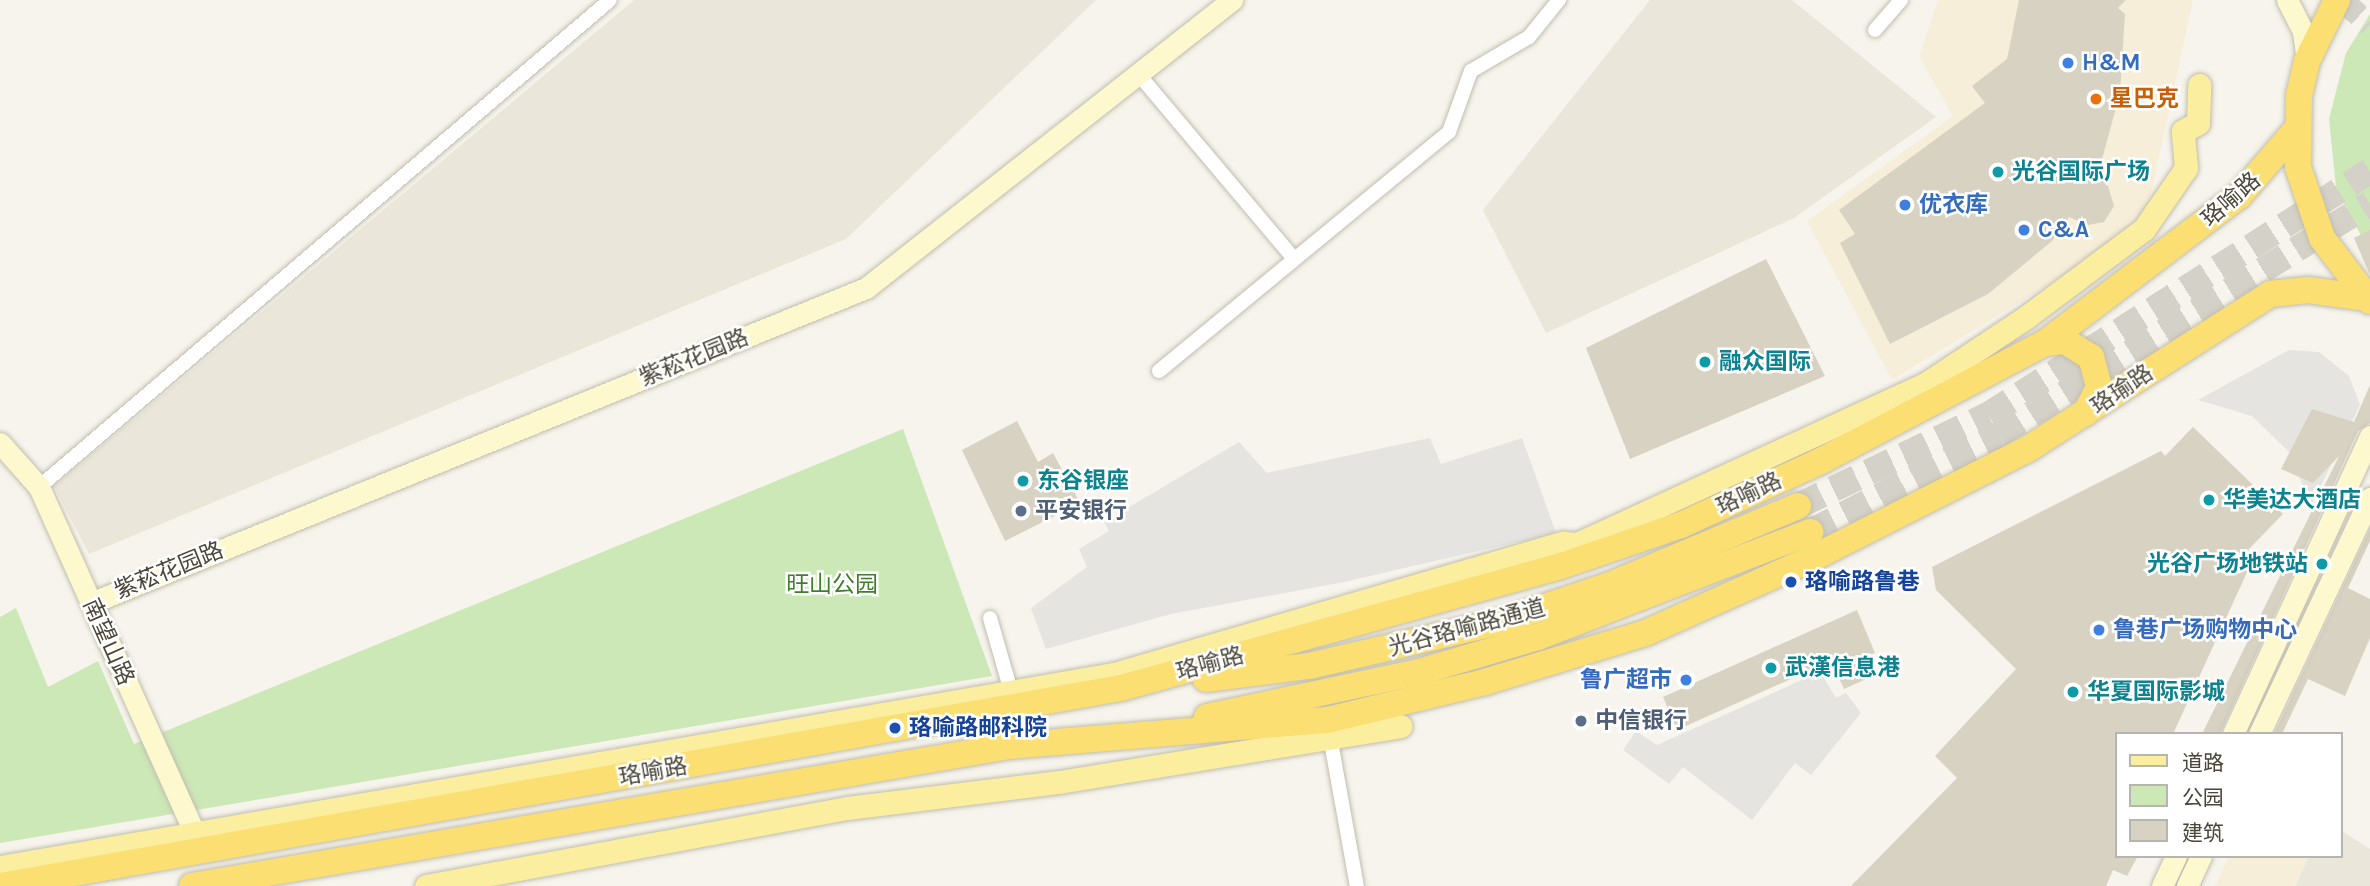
<!DOCTYPE html>
<html>
<head>
<meta charset="utf-8">
<style>
  body { margin:0 }
  #map { position:relative; width:2370px; height:886px; overflow:hidden; background:#f6f4ec; font-family:Karla,"Noto Sans SC",sans-serif }
  div>[style] { position:absolute }
  [style*='--x'] { left:calc(var(--x)*1px); top:calc(var(--y)*1px); width:calc(var(--w)*1px); rotate:calc(var(--a)*1deg) }
  .residential>* { inset:0; background:#eae7da }
  .commercial>* { inset:0; background:#f6eed9 }
  .green>* { inset:0; background:#cce8b6 }
  .parking>* { inset:0; background:#e5e4e0 }
  .building>* { inset:0; background:#d7d2c2 }
  .primary-tunnel>* { height:23px; margin-top:-11.5px; transform-origin:0; background:repeating-linear-gradient(90deg,#d4d1c8 0 23px,transparent 0 34px) }
  .highway-tunnel>* { height:26px; margin-top:-13px; transform-origin:0; background:repeating-linear-gradient(90deg,#d4d1c8 0 26px,transparent 0 39px) }
  .roads { filter:drop-shadow(0 0 2px #c1bdaf) drop-shadow(0 0 2px #c1bdaf) }
  .street>* { height:14px; margin:-7px; padding:0 7px; transform-origin:7px; border-radius:7px; background:#fff }
  .secondary>* { height:21px; margin:-10.5px; padding:0 10.5px; transform-origin:10.5px; border-radius:10.5px; background:#fef8ce }
  .primary>* { height:23px; margin:-11.5px; padding:0 11.5px; transform-origin:11.5px; border-radius:11.5px; background:#fcee9f }
  .highway>* { height:26px; margin:-13px; padding:0 13px; transform-origin:13px; border-radius:13px; background:#fbdf72 }
  .dots>* { width:19px; height:19px; translate:-50% -50%; box-sizing:border-box; border:4px solid #fff; border-radius:50% }
  span { translate:-50% -50%; white-space:nowrap; text-align:center; line-height:1.15; -webkit-text-stroke:5px #fff; paint-order:stroke }
  .shop-label { font-size:23px; color:#366cbe; font-weight:700 }
  .left { translate:0 -50%; text-align:left }
  .right { translate:-100% -50%; text-align:right }
  .food-label { font-size:23px; color:#c56008; font-weight:700 }
  .culture-label { font-size:23px; color:#0d838f; font-weight:700 }
  .street-label { font-size:23px; color:#4a4639 }
  .service-label { font-size:23px; color:#4e5e75; font-weight:700 }
  .transit-label { font-size:23px; color:#164399; font-weight:700 }
  .park-label { font-size:23px; color:#407d2c }
  .legend { position:absolute; left:2115px; top:732px; width:228px; height:126px; box-sizing:border-box; background:#fff; border:2px solid #b7b5b0; margin:0; padding:9px 12px; list-style:none; font-size:21px; color:#4a4639 }
  .legend li { display:flex; align-items:center; gap:14px; height:35px }
  .legend b { width:35px; border:2px solid #b7b5b0 }
</style>
</head>
<body>
<div id="map">
  <div class="residential">
    <div style="clip-path:polygon(634px 0,1096px 0,846px 239px,89px 554px,54px 486px)"></div>
    <div style="clip-path:polygon(1650px 0,1792px 0,1936px 117px,1794px 218px,1546px 333px,1483px 210px)"></div>
    <div style="clip-path:polygon(2340px 830px,2370px 849px,2370px 886px,2295px 886px,2309px 856px,2340px 856px)"></div>
  </div>
  <div class="commercial">
    <div style="clip-path:polygon(1938px 0,2193px 0,2144px 226px,1892px 380px,1807px 221px,1953px 116px,1919px 57px)"></div>
    <div style="clip-path:polygon(2229px 856px,2309px 856px,2294px 886px,2215px 886px)"></div>
  </div>
  <div class="green">
    <div style="clip-path:polygon(2370px 14px,2370px 253px,2336px 187px,2329px 119px,2346px 53px)"></div>
    <div style="clip-path:polygon(903px 429px,992px 676px,0 843px,0 617px,16px 608px,48px 687px,98px 661px,134px 744px)"></div>
  </div>
  <div class="parking">
    <div style="clip-path:polygon(2289px 350px,2319px 352px,2349px 376px,2360px 405px,2311px 506px,2290px 453px,2252px 416px,2198px 400px)"></div>
    <div style="clip-path:polygon(1430px 438px,1441px 464px,1522px 438px,1556px 533px,1344px 582px,1171px 614px,1046px 649px,1031px 608px,1087px 567px,1079px 549px,1109px 531px,1104px 522px,1239px 442px,1267px 473px)"></div>
    <div style="clip-path:polygon(1820px 672px,1836px 698px,1846px 693px,1861px 713px,1811px 775px,1795px 763px,1752px 820px,1683px 767px,1669px 784px,1623px 750px,1636px 731px,1657px 745px)"></div>
  </div>
  <div class="building">
    <div style="clip-path:polygon(2019px 0,2126px 0,2118px 8px,2125px 14px,2120px 93px,2101px 163px,2114px 206px,2104px 222px,2088px 225px,2069px 217px,2052px 241px,1988px 294px,1890px 344px,1840px 243px,1855px 234px,1839px 210px,1985px 103px,1972px 86px,2007px 59px)"></div>
    <div style="clip-path:polygon(2370px 230px,2370px 275px,2354px 238px)"></div>
    <div style="clip-path:polygon(1766px 259px,1825px 376px,1630px 459px,1586px 348px)"></div>
    <div style="clip-path:polygon(2370px 385px,2370px 423px,2358px 431px,2220px 734px,2202px 734px,2339px 456px,2313px 483px,2281px 469px,2312px 409px,2354px 422px)"></div>
    <div style="clip-path:polygon(1017px 421px,1038px 462px,1053px 453px,1080px 503px,1005px 541px,962px 450px)"></div>
    <div style="clip-path:polygon(2193px 427px,2283px 514px,2248px 550px,2254px 557px,2173px 734px,2116px 734px,2116px 856px,2138px 856px,2127px 876px,2113px 870px,2106px 886px,1851px 886px,1957px 778px,1935px 756px,2016px 669px,1936px 590px,1932px 567px,2161px 451px,2165px 456px)"></div>
    <div style="clip-path:polygon(2370px 529px,2370px 541px,2348px 588px,2370px 599px,2370px 638px,2345px 696px,2308px 679px,2282px 734px,2274px 734px)"></div>
    <div style="clip-path:polygon(1857px 610px,1875px 653px,1866px 656px,1875px 675px,1844px 689px,1831px 661px,1677px 730px,1663px 697px)"></div>
  </div>
  <div class="primary-tunnel">
    <div style="--x:2342;--y:0;--w:37;--a:41"></div>
  </div>
  <div class="highway-tunnel">
    <div style="--x:1798;--y:506;--w:211;--a:-25.6"></div>
    <div style="--x:1988;--y:415;--w:453;--a:-32.6"></div>
    <div style="--x:1810;--y:532;--w:212;--a:-27.3"></div>
    <div style="--x:1998;--y:435;--w:438;--a:-31.9"></div>
  </div>
  <div class="roads">
    <div class="street">
      <div style="--x:1875;--y:30;--w:40;--a:-49"></div>
      <div style="--x:1140;--y:76;--w:239;--a:49.9"></div>
      <div style="--x:1159;--y:371;--w:376;--a:-39.5"></div>
      <div style="--x:1449;--y:132;--w:65;--a:-70.2"></div>
      <div style="--x:1471;--y:71;--w:67;--a:-30.4"></div>
      <div style="--x:1529;--y:37;--w:48;--a:-51"></div>
      <div style="--x:39;--y:487;--w:750;--a:-40.46"></div>
      <div style="--x:990;--y:618;--w:83;--a:74"></div>
      <div style="--x:1329;--y:731;--w:158;--a:79.8"></div>
    </div>
    <div class="secondary">
      <div style="--x:2287;--y:0;--w:36;--a:63"></div>
      <div style="--x:2303;--y:32;--w:29;--a:82"></div>
      <div style="--x:0;--y:443;--w:59;--a:48.4"></div>
      <div style="--x:39;--y:487;--w:393;--a:65.8"></div>
      <div style="--x:91;--y:603;--w:837;--a:-22.12"></div>
      <div style="--x:866;--y:288;--w:466;--a:-38.2"></div>
      <div style="--x:2233;--y:734;--w:328;--a:-65.3"></div>
      <div style="--x:2259;--y:734;--w:261;--a:-64.8"></div>
      <div style="--x:2162;--y:886;--w:33;--a:-65"></div>
      <div style="--x:2187;--y:886;--w:33;--a:-65"></div>
    </div>
    <div class="primary">
      <div style="--x:0;--y:867;--w:1131;--a:-9.83"></div>
      <div style="--x:1114;--y:674;--w:468;--a:-16.3"></div>
      <div style="--x:1563;--y:543;--w:14;--a:4"></div>
      <div style="--x:1577;--y:544;--w:385;--a:-24.7"></div>
      <div style="--x:1927;--y:383;--w:118;--a:-33.6"></div>
      <div style="--x:2025;--y:318;--w:149;--a:-36.8"></div>
      <div style="--x:2144;--y:229;--w:74;--a:-55.5"></div>
      <div style="--x:2186;--y:168;--w:37;--a:-95"></div>
      <div style="--x:2183;--y:131;--w:17;--a:-28"></div>
      <div style="--x:2198;--y:123;--w:38;--a:-88"></div>
      <div style="--x:426;--y:886;--w:428;--a:-10.5"></div>
      <div style="--x:847;--y:808;--w:214;--a:-7"></div>
      <div style="--x:1059;--y:782;--w:346;--a:-9.3"></div>
    </div>
    <div class="highway">
      <div style="--x:2337;--y:0;--w:68;--a:116.2"></div>
      <div style="--x:2307;--y:61;--w:35;--a:103"></div>
      <div style="--x:2299;--y:95;--w:72;--a:90.8"></div>
      <div style="--x:2298;--y:167;--w:75;--a:71.3"></div>
      <div style="--x:2322;--y:238;--w:79;--a:52.7"></div>
      <div style="--x:2045;--y:343;--w:20;--a:-6"></div>
      <div style="--x:2065;--y:341;--w:31;--a:32"></div>
      <div style="--x:2091;--y:357;--w:31;--a:75"></div>
      <div style="--x:2099;--y:387;--w:29;--a:117"></div>
      <div style="--x:1206;--y:679;--w:104;--a:-7.2"></div>
      <div style="--x:1309;--y:666;--w:202;--a:-13.1"></div>
      <div style="--x:1506;--y:620;--w:110;--a:-18.6"></div>
      <div style="--x:1610;--y:585;--w:204;--a:-22.8"></div>
      <div style="--x:1207;--y:717;--w:217;--a:-12"></div>
      <div style="--x:1419;--y:672;--w:124;--a:-16.4"></div>
      <div style="--x:1538;--y:637;--w:292;--a:-21.1"></div>
      <div style="--x:0;--y:886;--w:1138;--a:-10.02"></div>
      <div style="--x:1121;--y:688;--w:453;--a:-15.5"></div>
      <div style="--x:1558;--y:567;--w:130;--a:-18.9"></div>
      <div style="--x:1681;--y:525;--w:156;--a:-24.6"></div>
      <div style="--x:1823;--y:460;--w:251;--a:-27.8"></div>
      <div style="--x:2045;--y:343;--w:243;--a:-37.2"></div>
      <div style="--x:2239;--y:196;--w:87;--a:-49.2"></div>
      <div style="--x:192;--y:886;--w:829;--a:-9.72"></div>
      <div style="--x:1009;--y:746;--w:319;--a:-4.7"></div>
      <div style="--x:1327;--y:720;--w:163;--a:-13.5"></div>
      <div style="--x:1485;--y:682;--w:167;--a:-17"></div>
      <div style="--x:1645;--y:633;--w:177;--a:-24"></div>
      <div style="--x:1807;--y:561;--w:248;--a:-26.9"></div>
      <div style="--x:2028;--y:449;--w:287;--a:-32.6"></div>
      <div style="--x:2270;--y:294;--w:38;--a:-6"></div>
      <div style="--x:2308;--y:290;--w:60;--a:7.7"></div>
    </div>
  </div>
  <div class="dots">
    <div style="left:2068px;top:63px;background:#3f7fe0"></div>
    <div style="left:2096px;top:99px;background:#e8710a"></div>
    <div style="left:1998px;top:172px;background:#0f9aa8"></div>
    <div style="left:1905px;top:205px;background:#3f7fe0"></div>
    <div style="left:2024px;top:230px;background:#3f7fe0"></div>
    <div style="left:1705px;top:362px;background:#0f9aa8"></div>
    <div style="left:1023px;top:481px;background:#0f9aa8"></div>
    <div style="left:2209px;top:500px;background:#0f9aa8"></div>
    <div style="left:1021px;top:511px;background:#5c6f8a"></div>
    <div style="left:2322px;top:564px;background:#0f9aa8"></div>
    <div style="left:1791px;top:582px;background:#1a4fb4"></div>
    <div style="left:2099px;top:630px;background:#3f7fe0"></div>
    <div style="left:1771px;top:668px;background:#0f9aa8"></div>
    <div style="left:1686px;top:680px;background:#3f7fe0"></div>
    <div style="left:2073px;top:692px;background:#0f9aa8"></div>
    <div style="left:1581px;top:721px;background:#5c6f8a"></div>
    <div style="left:895px;top:728px;background:#1a4fb4"></div>
  </div>
  <div class="shop-label">
    <span class="left" style="left:2082px;top:63px">H&amp;M</span>
    <span class="left" style="left:1919px;top:205px">优衣库</span>
    <span class="left" style="left:2038px;top:230px">C&amp;A</span>
    <span class="left" style="left:2113px;top:630px">鲁巷广场购物中心</span>
    <span class="right" style="left:1672px;top:680px">鲁广超市</span>
  </div>
  <div class="food-label">
    <span class="left" style="left:2110px;top:99px">星巴克</span>
  </div>
  <div class="culture-label">
    <span class="left" style="left:2012px;top:172px">光谷国际广场</span>
    <span class="left" style="left:1719px;top:362px">融众国际</span>
    <span class="left" style="left:1037px;top:481px">东谷银座</span>
    <span class="left" style="left:2223px;top:500px">华美达大酒店</span>
    <span class="right" style="left:2308px;top:564px">光谷广场地铁站</span>
    <span class="left" style="left:1785px;top:668px">武漢信息港</span>
    <span class="left" style="left:2087px;top:692px">华夏国际影城</span>
  </div>
  <div class="street-label">
    <span style="left:2231px;top:200px;rotate:-41deg">珞喻路</span>
    <span style="left:694px;top:358px;rotate:-22deg">紫菘花园路</span>
    <span style="left:2122px;top:390px;rotate:-34deg">珞瑜路</span>
    <span style="left:1749px;top:494px;rotate:-25deg">珞喻路</span>
    <span style="left:169px;top:571px;rotate:-22deg">紫菘花园路</span>
    <span style="left:1467px;top:628px;rotate:-15deg">光谷珞喻路通道</span>
    <span style="left:108px;top:642px;rotate:66deg">南望山路</span>
    <span style="left:1210px;top:664px;rotate:-15deg">珞喻路</span>
    <span style="left:653px;top:772px;rotate:-10deg">珞喻路</span>
  </div>
  <div class="service-label">
    <span class="left" style="left:1035px;top:511px">平安银行</span>
    <span class="left" style="left:1595px;top:721px">中信银行</span>
  </div>
  <div class="transit-label">
    <span class="left" style="left:1805px;top:582px">珞喻路鲁巷</span>
    <span class="left" style="left:909px;top:728px">珞喻路邮科院</span>
  </div>
  <div class="park-label">
    <span style="left:832px;top:585px">旺山公园</span>
  </div>
  <ul class="legend">
  <li><b style="height:9px;background:#fcee9f"></b>道路</li>
  <li><b style="height:19px;background:#cce8b6"></b>公园</li>
  <li><b style="height:19px;background:#d7d2c2"></b>建筑</li>
  </ul>
</div>
</body>
</html>
